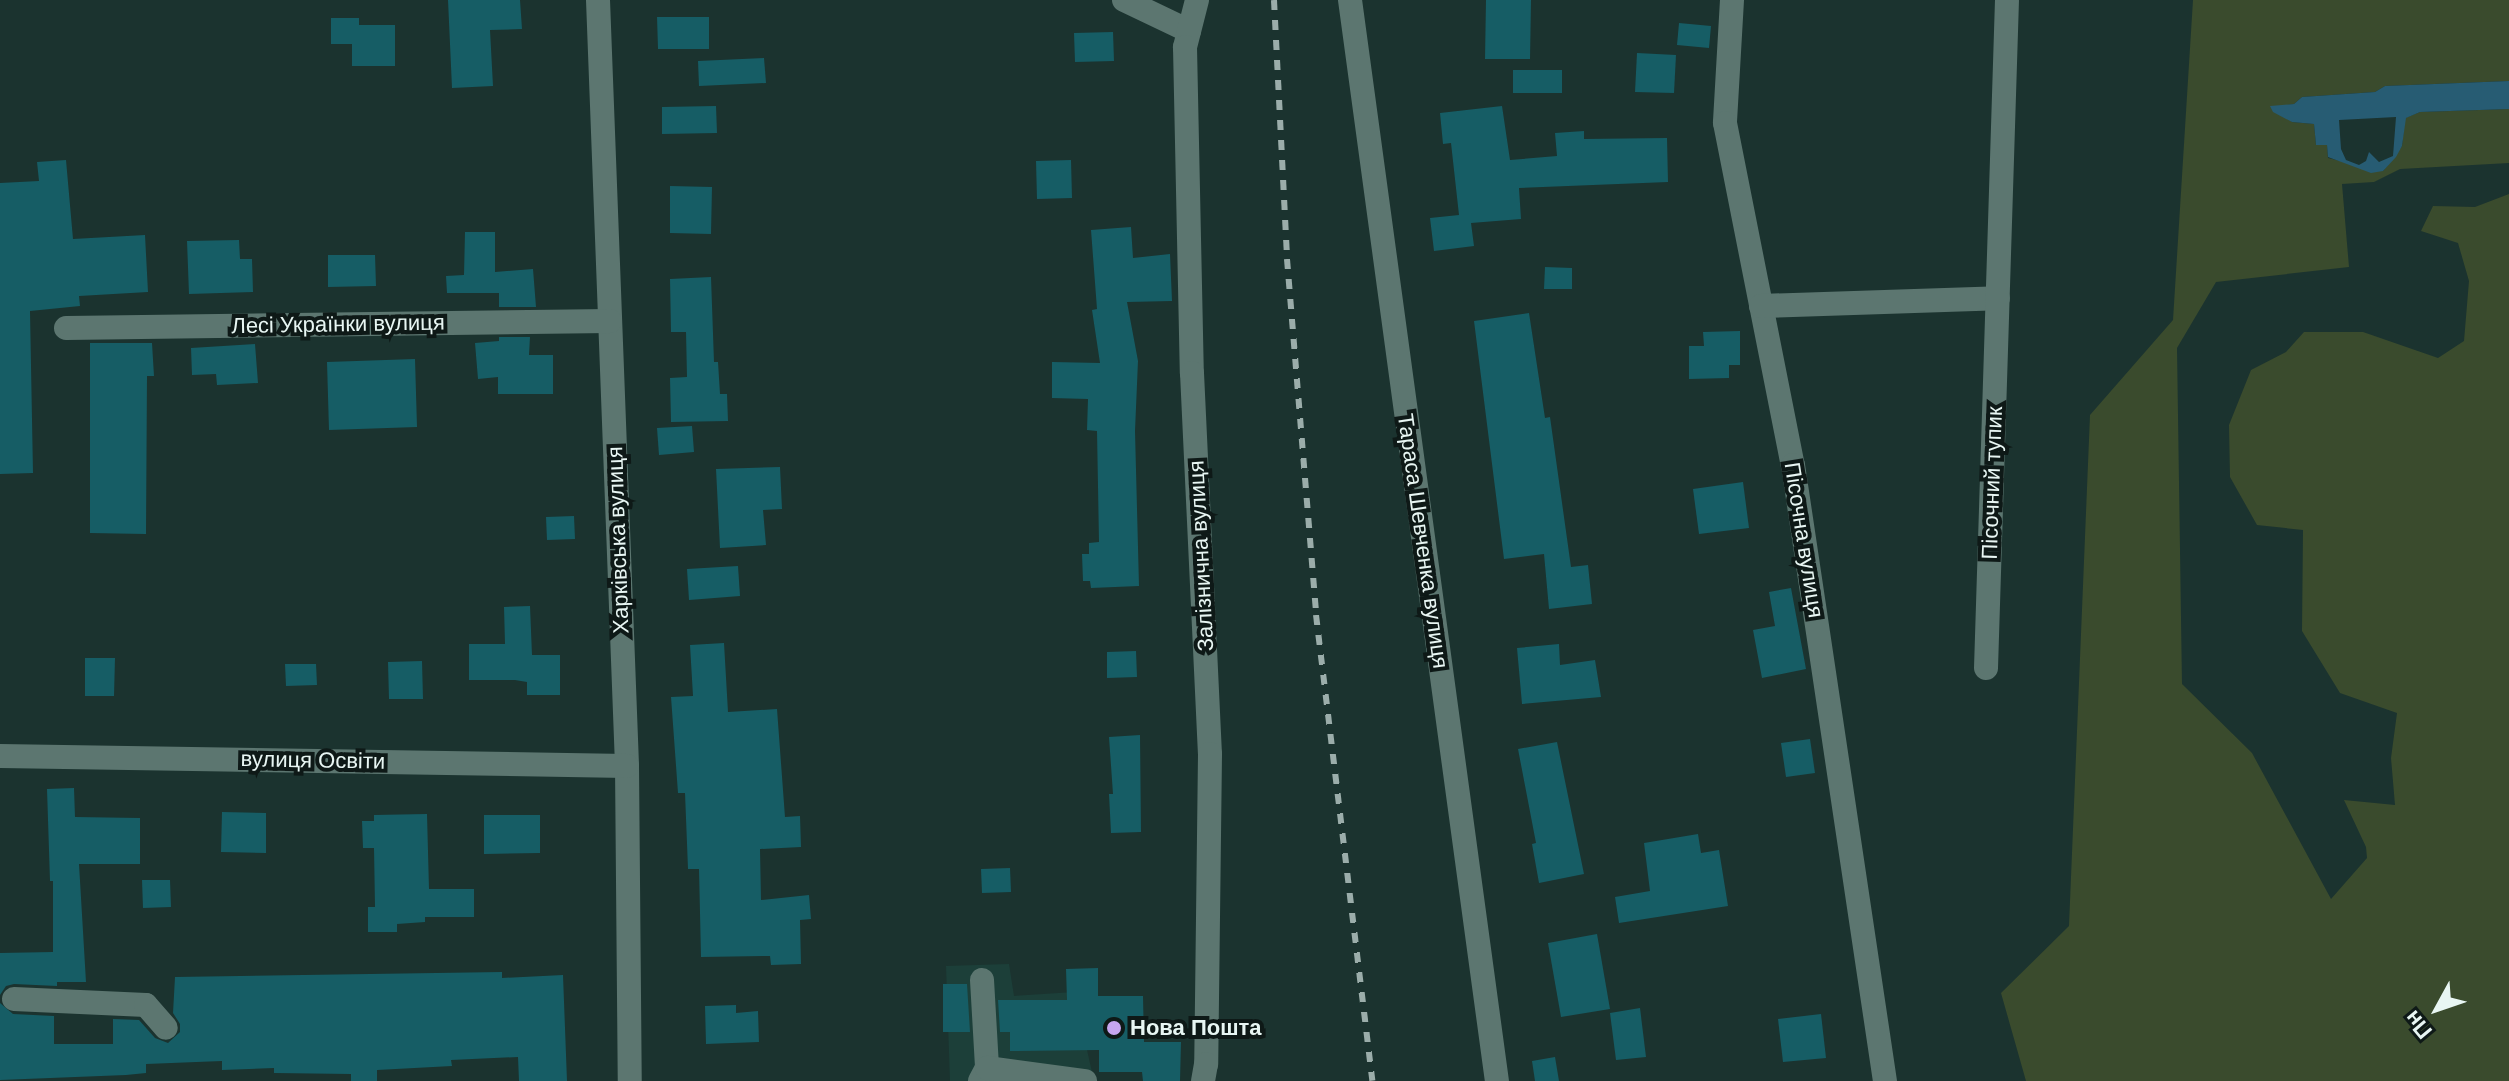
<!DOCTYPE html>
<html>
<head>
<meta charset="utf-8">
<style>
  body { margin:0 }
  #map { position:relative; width:2509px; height:1081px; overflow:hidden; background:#1b332f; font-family:Arial,sans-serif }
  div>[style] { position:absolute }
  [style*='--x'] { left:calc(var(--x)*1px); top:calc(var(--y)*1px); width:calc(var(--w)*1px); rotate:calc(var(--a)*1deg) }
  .built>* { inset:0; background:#1c3f39 }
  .green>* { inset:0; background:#3a4b2d }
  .water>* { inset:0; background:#275c73 }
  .building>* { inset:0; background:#165d65 }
  .minor>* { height:24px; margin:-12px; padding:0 12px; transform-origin:12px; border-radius:12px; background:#5c7670 }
  .rail>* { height:6px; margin-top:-3px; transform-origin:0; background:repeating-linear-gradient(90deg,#9badaa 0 10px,transparent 0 20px) }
  .dots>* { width:22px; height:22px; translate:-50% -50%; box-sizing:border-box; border:4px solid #0e1917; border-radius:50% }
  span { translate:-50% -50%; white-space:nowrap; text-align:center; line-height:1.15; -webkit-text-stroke:8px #0e1917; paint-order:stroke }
  .street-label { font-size:22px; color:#e8f6f3 }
  .poi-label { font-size:22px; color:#e8f6f3; font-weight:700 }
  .left { translate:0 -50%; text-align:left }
  .north { position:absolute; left:2397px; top:969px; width:80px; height:80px; -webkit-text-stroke:6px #0e1917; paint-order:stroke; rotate:230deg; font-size:22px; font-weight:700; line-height:32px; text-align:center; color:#e8f6f3 }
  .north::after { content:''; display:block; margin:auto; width:28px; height:36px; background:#e8f6f3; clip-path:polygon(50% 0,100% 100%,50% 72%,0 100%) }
</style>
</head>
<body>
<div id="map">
  <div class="built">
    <div style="clip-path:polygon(1009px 964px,1014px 996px,1074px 992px,1094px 1081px,950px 1081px,946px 966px)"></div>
  </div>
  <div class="green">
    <div style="clip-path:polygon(2193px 0,2509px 0,2509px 81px,2385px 86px,2375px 92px,2302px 97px,2294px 104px,2275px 107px,2292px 122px,2314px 124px,2316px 145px,2327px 144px,2328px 158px,2383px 171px,2402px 146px,2405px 118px,2420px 112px,2509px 109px,2509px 163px,2400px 169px,2374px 182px,2342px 184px,2349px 267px,2216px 282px,2177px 348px,2182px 684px,2252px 753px,2331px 899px,2367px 858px,2366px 847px,2344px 800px,2395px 805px,2391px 758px,2397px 713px,2340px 693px,2302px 631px,2303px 530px,2257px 525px,2230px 477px,2229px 425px,2251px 370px,2286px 352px,2304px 332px,2363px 332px,2438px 358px,2464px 341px,2469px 281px,2458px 243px,2421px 231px,2433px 206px,2475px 207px,2509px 194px,2509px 1081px,2026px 1081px,2001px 993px,2069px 926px,2090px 415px,2173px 320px)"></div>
  </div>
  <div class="water">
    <div style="clip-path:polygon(evenodd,2509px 81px,2509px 109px,2420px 112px,2406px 118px,2402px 146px,2396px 157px,2383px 171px,2371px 173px,2328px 157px,2327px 145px,2316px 145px,2314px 124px,2292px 122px,2273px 112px,2270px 106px,2294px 104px,2302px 97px,2375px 92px,2385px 86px,2509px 81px,2396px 117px,2393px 156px,2379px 162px,2369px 152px,2366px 161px,2359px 165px,2346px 160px,2341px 149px,2339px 120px,2396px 117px)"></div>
  </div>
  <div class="building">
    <div style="clip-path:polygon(448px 0,520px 0,522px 29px,490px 30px,493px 86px,452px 88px)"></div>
    <div style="clip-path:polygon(1486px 0,1531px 0,1530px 59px,1485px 59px)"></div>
    <div style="clip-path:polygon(657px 17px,709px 17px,709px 49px,658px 49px)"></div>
    <div style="clip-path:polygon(331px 18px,359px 18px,359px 25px,395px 25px,395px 66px,352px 66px,352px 44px,331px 44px)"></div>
    <div style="clip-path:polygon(1679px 23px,1711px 26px,1709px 48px,1677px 45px)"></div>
    <div style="clip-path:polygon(1113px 32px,1114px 61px,1075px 62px,1074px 33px)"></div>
    <div style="clip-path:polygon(1637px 53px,1676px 55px,1674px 93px,1635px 92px)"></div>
    <div style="clip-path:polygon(764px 58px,766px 83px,699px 86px,698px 61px)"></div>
    <div style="clip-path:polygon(1513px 70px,1562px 70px,1562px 93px,1513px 93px)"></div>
    <div style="clip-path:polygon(716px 106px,717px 133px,662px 134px,662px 107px)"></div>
    <div style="clip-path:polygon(1502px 106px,1510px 160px,1557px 156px,1555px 133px,1584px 131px,1584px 139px,1667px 138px,1668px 182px,1519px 188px,1521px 219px,1471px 223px,1474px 246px,1434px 251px,1430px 218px,1459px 215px,1451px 143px,1443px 144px,1440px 113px)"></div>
    <div style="clip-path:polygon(66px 160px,73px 239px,145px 235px,148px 292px,79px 296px,80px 306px,30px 311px,33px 473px,0 474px,0 183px,39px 181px,37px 162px)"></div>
    <div style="clip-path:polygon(1071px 160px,1072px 198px,1037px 199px,1036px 161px)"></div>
    <div style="clip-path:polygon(670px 186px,712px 187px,711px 234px,670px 233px)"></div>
    <div style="clip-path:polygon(1131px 227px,1133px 258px,1170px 254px,1172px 301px,1127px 302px,1138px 361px,1135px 431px,1139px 586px,1091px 588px,1090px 581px,1083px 581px,1082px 554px,1089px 554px,1089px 543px,1099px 542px,1097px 431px,1087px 430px,1088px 399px,1052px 398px,1052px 362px,1100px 363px,1092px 310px,1097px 309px,1091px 230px)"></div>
    <div style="clip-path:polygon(465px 232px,495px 232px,495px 272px,533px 269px,536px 307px,499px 307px,499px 293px,447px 293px,446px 276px,464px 275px)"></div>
    <div style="clip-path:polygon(239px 240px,240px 259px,252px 259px,253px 292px,189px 294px,187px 241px)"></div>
    <div style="clip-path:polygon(328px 255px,375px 255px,376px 286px,328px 287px)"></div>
    <div style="clip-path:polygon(1545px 267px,1572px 268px,1572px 289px,1544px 289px)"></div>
    <div style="clip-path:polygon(711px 277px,714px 362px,718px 362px,720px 394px,727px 394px,728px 421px,671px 422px,670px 378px,687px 377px,686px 332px,671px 332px,670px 279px)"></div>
    <div style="clip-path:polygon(1529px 313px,1545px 418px,1550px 417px,1571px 567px,1588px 565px,1592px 604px,1549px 609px,1544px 554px,1504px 559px,1474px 321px)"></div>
    <div style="clip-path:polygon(1740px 331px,1740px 365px,1729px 365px,1729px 378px,1689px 379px,1689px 346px,1704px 346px,1703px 332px)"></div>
    <div style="clip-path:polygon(499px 337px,530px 337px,529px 355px,553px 355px,553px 394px,498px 394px,498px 377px,478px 379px,475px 343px,499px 341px)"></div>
    <div style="clip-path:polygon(90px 343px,152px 343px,154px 376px,147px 376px,146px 534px,90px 533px)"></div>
    <div style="clip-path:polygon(255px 344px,258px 383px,217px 385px,216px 374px,192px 375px,191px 348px)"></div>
    <div style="clip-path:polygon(415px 359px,417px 427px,329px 430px,327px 362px)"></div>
    <div style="clip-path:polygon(692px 426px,694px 452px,659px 455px,657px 428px)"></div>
    <div style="clip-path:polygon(780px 467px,782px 509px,763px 510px,766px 545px,720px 548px,716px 469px)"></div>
    <div style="clip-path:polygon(1743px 482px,1749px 528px,1699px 534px,1693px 489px)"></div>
    <div style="clip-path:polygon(574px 516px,575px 539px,547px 540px,546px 517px)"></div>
    <div style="clip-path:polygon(738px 566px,740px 596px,689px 600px,687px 569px)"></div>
    <div style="clip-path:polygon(1791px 588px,1806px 669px,1762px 678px,1753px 630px,1775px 626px,1769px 592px)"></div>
    <div style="clip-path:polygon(530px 606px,532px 655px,560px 655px,560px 695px,527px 695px,527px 682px,515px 680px,469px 680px,469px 644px,505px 644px,504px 607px)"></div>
    <div style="clip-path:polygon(724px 643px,728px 712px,777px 709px,785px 817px,800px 816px,801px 847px,760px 849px,761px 900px,809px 895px,811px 919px,800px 920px,801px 964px,771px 965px,770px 956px,701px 957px,699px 869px,688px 869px,685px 793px,678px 793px,671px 697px,693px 696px,690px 645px)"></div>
    <div style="clip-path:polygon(1559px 644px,1560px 665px,1595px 660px,1601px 697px,1522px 704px,1517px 648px)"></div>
    <div style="clip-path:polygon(1136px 651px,1137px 677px,1107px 678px,1107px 652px)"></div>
    <div style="clip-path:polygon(85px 658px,115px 658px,114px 696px,85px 696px)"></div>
    <div style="clip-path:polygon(422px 661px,423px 699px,389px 699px,388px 662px)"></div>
    <div style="clip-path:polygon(285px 664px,316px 664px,317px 685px,286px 686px)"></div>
    <div style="clip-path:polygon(1140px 735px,1141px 832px,1111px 833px,1109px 794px,1113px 794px,1109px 737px)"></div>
    <div style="clip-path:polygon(1810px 739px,1815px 773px,1786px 777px,1781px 743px)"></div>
    <div style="clip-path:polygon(1557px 742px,1584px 874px,1539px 883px,1532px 844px,1536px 843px,1518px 749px)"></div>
    <div style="clip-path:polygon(74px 788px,75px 817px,140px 818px,140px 864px,79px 864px,86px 982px,57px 982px,57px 986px,14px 984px,6px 986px,0 995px,0 953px,53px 952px,53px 881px,50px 881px,47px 789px)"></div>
    <div style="clip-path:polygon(222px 812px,266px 813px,266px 853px,221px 852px)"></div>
    <div style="clip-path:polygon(427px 814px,429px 889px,474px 889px,474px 917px,425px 917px,425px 922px,397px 924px,397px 932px,368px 932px,368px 907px,375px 907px,374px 848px,363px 848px,362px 821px,374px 821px,374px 815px)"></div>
    <div style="clip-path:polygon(484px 815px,540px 815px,540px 853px,484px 854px)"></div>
    <div style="clip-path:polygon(1698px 834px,1701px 853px,1719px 850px,1728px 906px,1619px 923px,1615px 897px,1650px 891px,1644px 843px)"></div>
    <div style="clip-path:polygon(1010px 868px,1011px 892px,982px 893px,981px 869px)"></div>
    <div style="clip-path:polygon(142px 880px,170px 880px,171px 907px,143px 908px)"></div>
    <div style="clip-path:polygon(1597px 934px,1610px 1009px,1561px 1017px,1548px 943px)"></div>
    <div style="clip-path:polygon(1098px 968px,1098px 996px,1143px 996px,1144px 1042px,1181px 1042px,1180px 1081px,1143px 1081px,1142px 1072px,1099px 1072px,1099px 1050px,1010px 1051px,1010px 1032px,1000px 1032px,998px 1000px,1067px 1000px,1066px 969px)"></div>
    <div style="clip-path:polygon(502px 972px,502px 978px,563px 975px,567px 1081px,519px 1081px,518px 1057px,451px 1060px,452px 1066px,377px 1070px,377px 1081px,351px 1081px,351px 1074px,274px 1073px,274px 1068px,222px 1070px,222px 1061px,146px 1064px,146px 1073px,126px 1075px,0 1080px,0 1003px,13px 1014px,54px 1016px,54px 1044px,113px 1044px,113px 1019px,139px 1020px,155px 1038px,168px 1043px,180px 1032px,180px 1024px,173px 1013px,175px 977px)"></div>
    <div style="clip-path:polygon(943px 984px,967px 984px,970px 1032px,943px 1032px)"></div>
    <div style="clip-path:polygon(736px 1005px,736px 1013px,758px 1011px,759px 1042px,706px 1044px,705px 1006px)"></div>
    <div style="clip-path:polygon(1640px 1008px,1646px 1057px,1616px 1060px,1610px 1013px)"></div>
    <div style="clip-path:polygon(1821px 1014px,1826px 1058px,1783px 1062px,1778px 1019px)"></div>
    <div style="clip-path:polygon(1555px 1057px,1559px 1081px,1535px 1081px,1532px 1061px)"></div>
  </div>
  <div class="minor">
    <div style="--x:598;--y:0;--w:767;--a:87.83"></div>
    <div style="--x:627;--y:766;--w:315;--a:89.5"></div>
    <div style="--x:1124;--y:0;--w:72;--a:25.5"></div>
    <div style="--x:1197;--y:0;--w:49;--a:104.3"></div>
    <div style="--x:1185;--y:47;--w:326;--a:88.8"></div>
    <div style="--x:1192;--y:373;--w:381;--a:87.3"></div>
    <div style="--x:1210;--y:754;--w:310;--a:90.7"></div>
    <div style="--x:1206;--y:1064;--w:17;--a:100"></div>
    <div style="--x:1350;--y:0;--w:1091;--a:82.26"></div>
    <div style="--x:1732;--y:0;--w:123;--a:93.3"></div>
    <div style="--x:1725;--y:123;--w:349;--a:78.8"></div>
    <div style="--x:1793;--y:465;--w:623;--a:81.51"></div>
    <div style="--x:1761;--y:306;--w:237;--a:-1.9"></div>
    <div style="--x:66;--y:328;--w:544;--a:-0.74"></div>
    <div style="--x:1986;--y:668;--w:668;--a:-88.2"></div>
    <div style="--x:0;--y:756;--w:627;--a:0.91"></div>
    <div style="--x:982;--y:980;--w:88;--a:86.7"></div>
    <div style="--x:14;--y:999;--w:132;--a:2.6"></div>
    <div style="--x:146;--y:1005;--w:30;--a:49"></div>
    <div style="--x:980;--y:1081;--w:15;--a:-62"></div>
    <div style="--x:987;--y:1068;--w:99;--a:7.6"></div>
  </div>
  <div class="rail">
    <div style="--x:1274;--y:0;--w:259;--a:87.1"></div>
    <div style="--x:1287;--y:259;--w:357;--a:85.3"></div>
    <div style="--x:1316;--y:615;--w:469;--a:83.1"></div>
  </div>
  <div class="dots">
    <div style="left:1114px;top:1028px;background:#c6a6f0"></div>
  </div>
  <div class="street-label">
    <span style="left:338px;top:324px;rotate:-1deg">Лесі Українки вулиця</span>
    <span style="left:1992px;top:483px;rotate:-88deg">Пісочний тупик</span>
    <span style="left:618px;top:540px;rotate:-92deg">Харківська вулиця</span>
    <span style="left:1804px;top:540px;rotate:81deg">Пісочна вулиця</span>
    <span style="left:1423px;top:541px;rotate:82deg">Тараса Шевченка вулиця</span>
    <span style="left:1201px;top:556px;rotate:-93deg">Залізнична вулиця</span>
    <span style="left:313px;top:760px;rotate:1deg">вулиця Освіти</span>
  </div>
  <div class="poi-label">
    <span class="left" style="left:1130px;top:1028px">Нова Пошта</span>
  </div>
  <div class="north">Пн</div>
</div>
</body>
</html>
